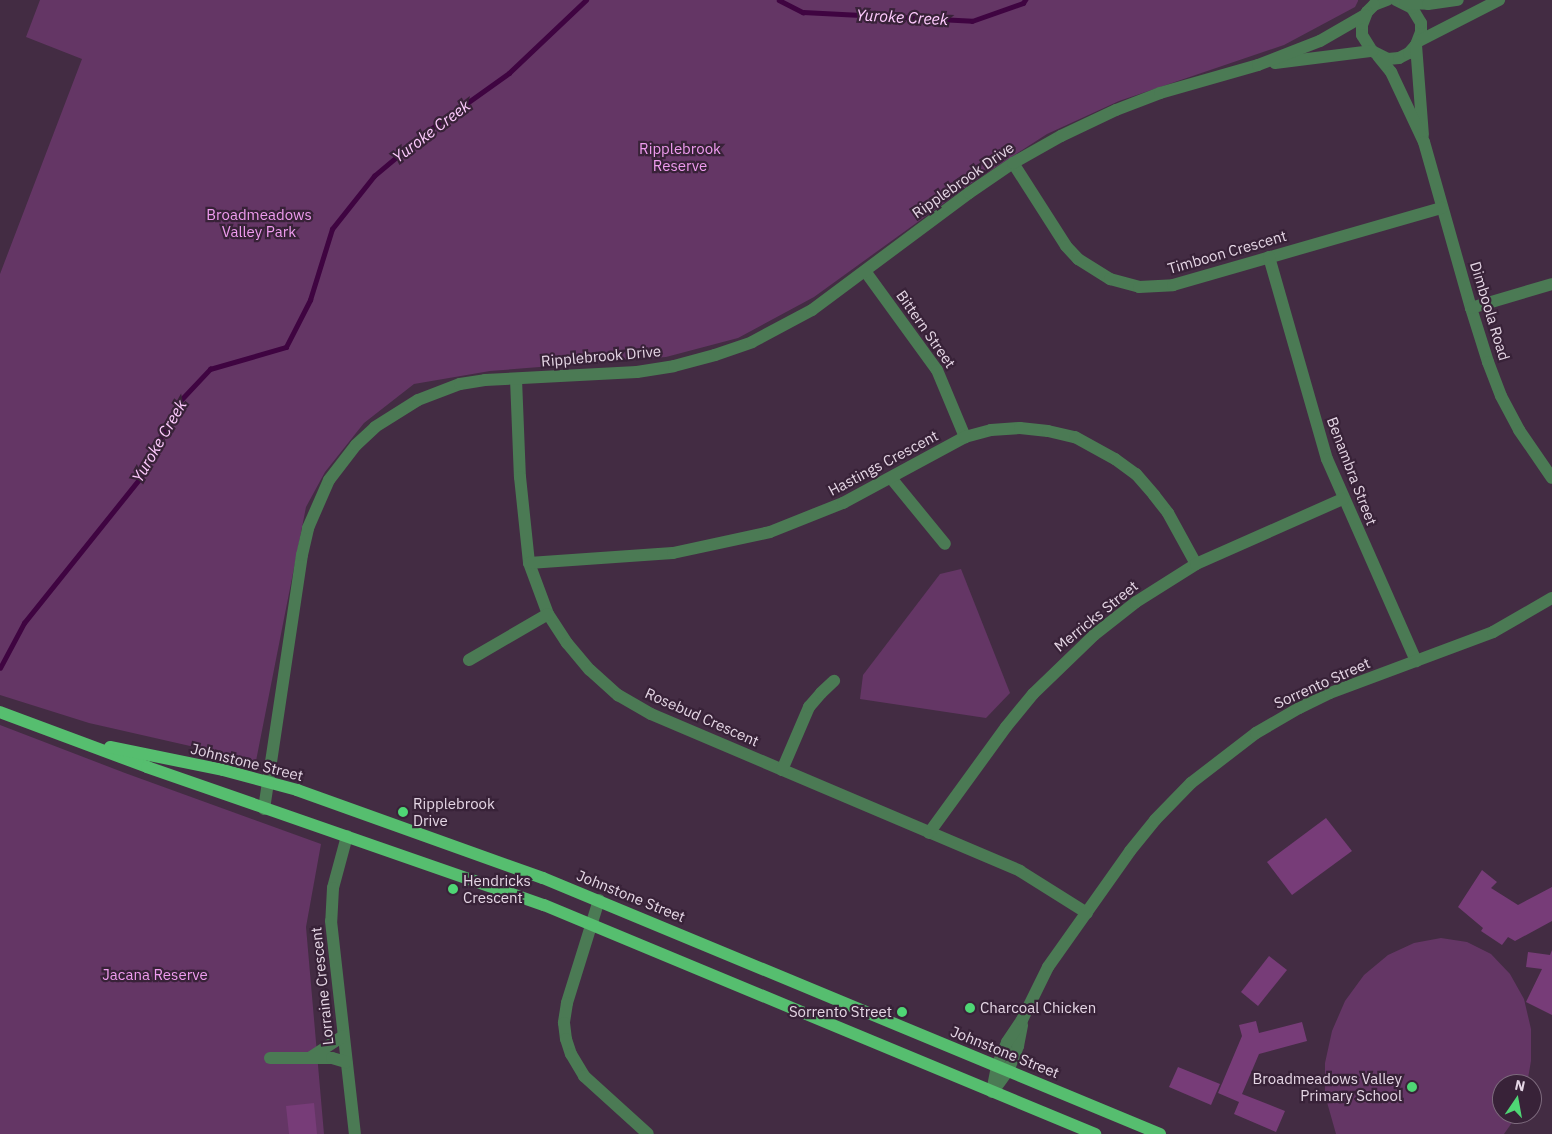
<!DOCTYPE html>
<html>
<head>
<meta charset="utf-8">
<style>
  body { margin:0 }
  #map { position:relative; width:1552px; height:1134px; overflow:hidden; background:#432c43; font-family:"IBM Plex Sans",sans-serif }
  div>[style] { position:absolute }
  [style*='--x'] { left:calc(var(--x)*1px); top:calc(var(--y)*1px); width:calc(var(--w)*1px); rotate:calc(var(--a)*1deg) }
  .green>* { inset:0; background:#643665 }
  .stream>* { height:4.5px; margin:-2.25px; padding:0 2.25px; transform-origin:2.25px; border-radius:2.25px; background:#3f0441 }
  .building>* { inset:0; background:#773c78 }
  .minor>* { height:12px; margin:-6px; padding:0 6px; transform-origin:6px; border-radius:6px; background:#4b7a54 }
  .major>* { height:12px; margin:-6px; padding:0 6px; transform-origin:6px; border-radius:6px; background:#56be6f }
  .dots>* { width:14px; height:14px; translate:-50% -50%; box-sizing:border-box; border:2px solid #382238; border-radius:50% }
  span { translate:-50% -50%; white-space:nowrap; text-align:center; line-height:1.15; -webkit-text-stroke:4.5px #382238; paint-order:stroke }
  .park-label { font-size:15px; color:#ef9cef }
  .street-label { font-size:15px; color:#e5d6e5 }
  .poi-label { font-size:15px; color:#e5d6e5 }
  .left { translate:0 -50%; text-align:left }
  .right { translate:-100% -50%; text-align:right }
  .water-label { font-size:16px; color:#fecbfe; font-style:italic }
  .north { position:absolute; left:1492px; top:1074px; width:50px; height:50px; box-sizing:border-box; background:#382238; border:1px solid #7d6a7d; border-radius:50%; rotate:12deg; font-size:14px; font-weight:700; line-height:20px; text-align:center; color:#e5d6e5 }
  .north::after { content:''; display:block; margin:auto; width:18px; height:22px; background:#4fd675; clip-path:polygon(50% 0,100% 100%,50% 72%,0 100%) }
</style>
</head>
<body>
<div id="map">
  <div class="green">
    <div style="clip-path:polygon(40px 0,1358px 0,1358px 1px,1355px 7px,1284px 45px,1119px 101px,1047px 134px,973px 182px,814px 297px,738px 338px,666px 357px,490px 371px,414px 384px,364px 423px,325px 472px,306px 507px,256px 761px,89px 723px,0 695px,0 274px,82px 59px,26px 37px)"></div>
    <div style="clip-path:polygon(961px 569px,1010px 693px,986px 718px,860px 699px,863px 675px,940px 574px)"></div>
    <div style="clip-path:polygon(0 725px,125px 773px,321px 844px,306px 927px,324px 1134px,0 1134px)"></div>
    <div style="clip-path:polygon(1441px 938px,1467px 942px,1491px 954px,1510px 974px,1524px 999px,1531px 1029px,1531px 1061px,1527px 1084px,1502px 1084px,1502px 1114px,1515px 1114px,1511px 1124px,1504px 1134px,1336px 1134px,1325px 1095px,1325px 1063px,1332px 1031px,1345px 1001px,1364px 975px,1388px 955px,1414px 943px)"></div>
  </div>
  <div class="stream">
    <div style="--x:779;--y:0;--w:27;--a:27"></div>
    <div style="--x:803;--y:12;--w:169;--a:3"></div>
    <div style="--x:972;--y:21;--w:54;--a:-19.4"></div>
    <div style="--x:1023;--y:3;--w:4;--a:-56"></div>
    <div style="--x:0;--y:668;--w:51;--a:-61.9"></div>
    <div style="--x:24;--y:623;--w:187;--a:-51.3"></div>
    <div style="--x:141;--y:477;--w:83;--a:-63.4"></div>
    <div style="--x:178;--y:403;--w:47;--a:-46.7"></div>
    <div style="--x:210;--y:369;--w:79;--a:-16.1"></div>
    <div style="--x:286;--y:347;--w:53;--a:-62.9"></div>
    <div style="--x:310;--y:300;--w:74;--a:-72.8"></div>
    <div style="--x:332;--y:229;--w:68;--a:-51.6"></div>
    <div style="--x:374;--y:176;--w:67;--a:-40.1"></div>
    <div style="--x:425;--y:133;--w:103;--a:-35.5"></div>
    <div style="--x:509;--y:73;--w:106;--a:-43.5"></div>
  </div>
  <div class="building">
    <div style="clip-path:polygon(1326px 818px,1352px 851px,1292px 895px,1267px 862px)"></div>
    <div style="clip-path:polygon(1482px 870px,1497px 882px,1491px 888px,1518px 905px,1552px 887px,1552px 921px,1515px 941px,1508px 937px,1502px 945px,1481px 931px,1483px 928px,1458px 907px)"></div>
    <div style="clip-path:polygon(1552px 950px,1552px 1015px,1526px 1002px,1542px 969px,1526px 967px,1528px 952px,1550px 955px)"></div>
    <div style="clip-path:polygon(1269px 956px,1287px 970px,1258px 1006px,1241px 992px)"></div>
    <div style="clip-path:polygon(1256px 1021px,1259px 1033px,1302px 1022px,1307px 1041px,1259px 1054px,1242px 1094px,1285px 1111px,1276px 1132px,1234px 1114px,1239px 1102px,1218px 1093px,1242px 1036px,1239px 1025px)"></div>
    <div style="clip-path:polygon(1178px 1067px,1220px 1084px,1211px 1105px,1169px 1087px)"></div>
    <div style="clip-path:polygon(314px 1103px,317px 1134px,289px 1134px,286px 1106px)"></div>
  </div>
  <div class="minor">
    <div style="--x:1387;--y:0;--w:14;--a:159"></div>
    <div style="--x:1374;--y:5;--w:10;--a:135"></div>
    <div style="--x:1367;--y:12;--w:14;--a:111"></div>
    <div style="--x:1362;--y:25;--w:10;--a:90"></div>
    <div style="--x:1362;--y:35;--w:19;--a:58"></div>
    <div style="--x:1372;--y:51;--w:18;--a:27"></div>
    <div style="--x:1388;--y:59;--w:11;--a:-5"></div>
    <div style="--x:1399;--y:58;--w:11;--a:-27"></div>
    <div style="--x:1409;--y:53;--w:11;--a:-49"></div>
    <div style="--x:1416;--y:45;--w:14;--a:-69"></div>
    <div style="--x:1421;--y:32;--w:9;--a:-90"></div>
    <div style="--x:1421;--y:23;--w:17;--a:-121"></div>
    <div style="--x:1412;--y:8;--w:18;--a:-153"></div>
    <div style="--x:1405;--y:3;--w:23;--a:2"></div>
    <div style="--x:1428;--y:4;--w:30;--a:-8"></div>
    <div style="--x:1419;--y:41;--w:90;--a:-27.1"></div>
    <div style="--x:1416;--y:45;--w:90;--a:85.6"></div>
    <div style="--x:1378;--y:56;--w:21;--a:51"></div>
    <div style="--x:1391;--y:72;--w:77;--a:64.8"></div>
    <div style="--x:1424;--y:142;--w:173;--a:74.2"></div>
    <div style="--x:1471;--y:308;--w:57;--a:72.5"></div>
    <div style="--x:1488;--y:362;--w:36;--a:69"></div>
    <div style="--x:1501;--y:396;--w:38;--a:62"></div>
    <div style="--x:1519;--y:430;--w:58;--a:55.5"></div>
    <div style="--x:1275;--y:63;--w:98;--a:-7.1"></div>
    <div style="--x:1013;--y:163;--w:98;--a:57.4"></div>
    <div style="--x:1066;--y:246;--w:18;--a:47"></div>
    <div style="--x:1078;--y:259;--w:38;--a:32"></div>
    <div style="--x:1110;--y:279;--w:30;--a:15"></div>
    <div style="--x:1139;--y:287;--w:34;--a:-3"></div>
    <div style="--x:1173;--y:285;--w:280;--a:-16"></div>
    <div style="--x:1269;--y:257;--w:210;--a:74"></div>
    <div style="--x:1327;--y:459;--w:221;--a:66.2"></div>
    <div style="--x:865;--y:271;--w:122;--a:54"></div>
    <div style="--x:937;--y:370;--w:73;--a:67.3"></div>
    <div style="--x:1471;--y:308;--w:84;--a:-16.5"></div>
    <div style="--x:516;--y:379;--w:98;--a:87.7"></div>
    <div style="--x:520;--y:477;--w:86;--a:84"></div>
    <div style="--x:529;--y:563;--w:54;--a:69.6"></div>
    <div style="--x:548;--y:614;--w:35;--a:57"></div>
    <div style="--x:567;--y:643;--w:35;--a:50"></div>
    <div style="--x:590;--y:670;--w:38;--a:42"></div>
    <div style="--x:618;--y:695;--w:38;--a:30"></div>
    <div style="--x:651;--y:714;--w:401;--a:23"></div>
    <div style="--x:1020;--y:871;--w:79;--a:32.1"></div>
    <div style="--x:891;--y:478;--w:85;--a:50.7"></div>
    <div style="--x:529;--y:563;--w:144;--a:-4"></div>
    <div style="--x:673;--y:553;--w:99;--a:-12.2"></div>
    <div style="--x:770;--y:532;--w:79;--a:-21.7"></div>
    <div style="--x:843;--y:503;--w:139;--a:-28.4"></div>
    <div style="--x:965;--y:437;--w:27;--a:-15"></div>
    <div style="--x:991;--y:430;--w:29;--a:-4"></div>
    <div style="--x:1020;--y:428;--w:28;--a:6"></div>
    <div style="--x:1048;--y:431;--w:28;--a:13"></div>
    <div style="--x:1075;--y:437;--w:46;--a:28.8"></div>
    <div style="--x:1115;--y:459;--w:26;--a:36"></div>
    <div style="--x:1136;--y:474;--w:28;--a:49"></div>
    <div style="--x:1154;--y:495;--w:23;--a:52"></div>
    <div style="--x:1168;--y:513;--w:58;--a:61.2"></div>
    <div style="--x:469;--y:660;--w:91;--a:-30.2"></div>
    <div style="--x:782;--y:770;--w:69;--a:-66.8"></div>
    <div style="--x:809;--y:707;--w:18;--a:-49"></div>
    <div style="--x:821;--y:693;--w:18;--a:-43"></div>
    <div style="--x:264;--y:809;--w:257;--a:-81.5"></div>
    <div style="--x:302;--y:555;--w:28;--a:-77"></div>
    <div style="--x:308;--y:528;--w:52;--a:-66.4"></div>
    <div style="--x:329;--y:480;--w:44;--a:-52.4"></div>
    <div style="--x:356;--y:445;--w:26;--a:-43"></div>
    <div style="--x:375;--y:427;--w:51;--a:-32.1"></div>
    <div style="--x:418;--y:400;--w:45;--a:-20.9"></div>
    <div style="--x:460;--y:384;--w:25;--a:-9"></div>
    <div style="--x:485;--y:380;--w:152;--a:-3"></div>
    <div style="--x:637;--y:372;--w:37;--a:-9"></div>
    <div style="--x:674;--y:366;--w:42;--a:-15"></div>
    <div style="--x:715;--y:355;--w:39;--a:-19"></div>
    <div style="--x:752;--y:342;--w:68;--a:-28.1"></div>
    <div style="--x:812;--y:310;--w:196;--a:-36.7"></div>
    <div style="--x:969;--y:193;--w:53;--a:-34.3"></div>
    <div style="--x:1013;--y:163;--w:55;--a:-29.4"></div>
    <div style="--x:1061;--y:136;--w:61;--a:-25.3"></div>
    <div style="--x:1116;--y:110;--w:47;--a:-21.1"></div>
    <div style="--x:1160;--y:93;--w:102;--a:-15.9"></div>
    <div style="--x:1258;--y:65;--w:66;--a:-21.2"></div>
    <div style="--x:1320;--y:41;--w:52;--a:-30"></div>
    <div style="--x:929;--y:833;--w:131;--a:-54"></div>
    <div style="--x:1006;--y:727;--w:43;--a:-50.7"></div>
    <div style="--x:1033;--y:694;--w:85;--a:-44"></div>
    <div style="--x:1094;--y:635;--w:53;--a:-38.2"></div>
    <div style="--x:1136;--y:602;--w:71;--a:-32.3"></div>
    <div style="--x:1196;--y:564;--w:161;--a:-23.9"></div>
    <div style="--x:347;--y:836;--w:54;--a:105.1"></div>
    <div style="--x:333;--y:888;--w:33;--a:93"></div>
    <div style="--x:331;--y:921;--w:214;--a:83.6"></div>
    <div style="--x:599;--y:900;--w:108;--a:107.3"></div>
    <div style="--x:567;--y:1003;--w:20;--a:99"></div>
    <div style="--x:564;--y:1023;--w:16;--a:83"></div>
    <div style="--x:566;--y:1039;--w:16;--a:72"></div>
    <div style="--x:571;--y:1054;--w:26;--a:59"></div>
    <div style="--x:584;--y:1076;--w:86;--a:42.2"></div>
    <div style="--x:311;--y:1057;--w:38;--a:-33"></div>
    <div style="--x:270;--y:1058;--w:62;--a:0"></div>
    <div style="--x:332;--y:1058;--w:15;--a:16"></div>
    <div style="--x:994;--y:1090;--w:24;--a:-54"></div>
    <div style="--x:1008;--y:1071;--w:27;--a:-68"></div>
    <div style="--x:1018;--y:1046;--w:21;--a:-79"></div>
    <div style="--x:992;--y:1092;--w:26;--a:-79"></div>
    <div style="--x:997;--y:1066;--w:26;--a:-67"></div>
    <div style="--x:1007;--y:1042;--w:27;--a:-56"></div>
    <div style="--x:1022;--y:1020;--w:59;--a:-63.9"></div>
    <div style="--x:1048;--y:967;--w:142;--a:-54.7"></div>
    <div style="--x:1130;--y:851;--w:40;--a:-51"></div>
    <div style="--x:1155;--y:820;--w:52;--a:-45.8"></div>
    <div style="--x:1191;--y:783;--w:82;--a:-37.6"></div>
    <div style="--x:1256;--y:733;--w:50;--a:-30.2"></div>
    <div style="--x:1299;--y:708;--w:34;--a:-26"></div>
    <div style="--x:1330;--y:693;--w:174;--a:-20.5"></div>
    <div style="--x:1493;--y:632;--w:68;--a:-30"></div>
  </div>
  <div class="major">
    <div style="--x:0;--y:712;--w:157;--a:20.5"></div>
    <div style="--x:147;--y:767;--w:420;--a:19.2"></div>
    <div style="--x:544;--y:905;--w:597;--a:22.57"></div>
    <div style="--x:110;--y:747;--w:115;--a:11.5"></div>
    <div style="--x:223;--y:770;--w:77;--a:15.1"></div>
    <div style="--x:297;--y:790;--w:261;--a:19.7"></div>
    <div style="--x:543;--y:878;--w:668;--a:22.53"></div>
  </div>
  <div class="dots">
    <div style="left:403px;top:812px;background:#4fd675"></div>
    <div style="left:453px;top:889px;background:#4fd675"></div>
    <div style="left:970px;top:1008px;background:#4fd675"></div>
    <div style="left:902px;top:1012px;background:#4fd675"></div>
    <div style="left:1412px;top:1087px;background:#4fd675"></div>
  </div>
  <div class="park-label">
    <span style="left:680px;top:157px">Ripplebrook<br>Reserve</span>
    <span style="left:259px;top:223px">Broadmeadows<br>Valley Park</span>
    <span style="left:155px;top:975px">Jacana Reserve</span>
  </div>
  <div class="street-label">
    <span style="left:963px;top:180px;rotate:-35deg">Ripplebrook Drive</span>
    <span style="left:1227px;top:252px;rotate:-16deg">Timboon Crescent</span>
    <span style="left:1490px;top:311px;rotate:73deg">Dimboola Road</span>
    <span style="left:926px;top:329px;rotate:55deg">Bittern Street</span>
    <span style="left:601px;top:356px;rotate:-5deg">Ripplebrook Drive</span>
    <span style="left:883px;top:463px;rotate:-28deg">Hastings Crescent</span>
    <span style="left:1352px;top:471px;rotate:69deg">Benambra Street</span>
    <span style="left:1096px;top:616px;rotate:-39deg">Merricks Street</span>
    <span style="left:1322px;top:683px;rotate:-24deg">Sorrento Street</span>
    <span style="left:702px;top:717px;rotate:24deg">Rosebud Crescent</span>
    <span style="left:247px;top:762px;rotate:14deg">Johnstone Street</span>
    <span style="left:631px;top:896px;rotate:22deg">Johnstone Street</span>
    <span style="left:322px;top:986px;rotate:-96deg">Lorraine Crescent</span>
    <span style="left:1005px;top:1052px;rotate:22deg">Johnstone Street</span>
  </div>
  <div class="poi-label">
    <span class="left" style="left:413px;top:812px">Ripplebrook<br>Drive</span>
    <span class="left" style="left:463px;top:889px">Hendricks<br>Crescent</span>
    <span class="left" style="left:980px;top:1008px">Charcoal Chicken</span>
    <span class="right" style="left:892px;top:1012px">Sorrento Street</span>
    <span class="right" style="left:1402px;top:1087px">Broadmeadows Valley<br>Primary School</span>
  </div>
  <div class="water-label">
    <span style="left:902px;top:17px;rotate:3deg">Yuroke Creek</span>
    <span style="left:431px;top:131px;rotate:-37deg">Yuroke Creek</span>
    <span style="left:159px;top:441px;rotate:-60deg">Yuroke Creek</span>
  </div>
  <div class="north">N</div>
</div>
</body>
</html>
